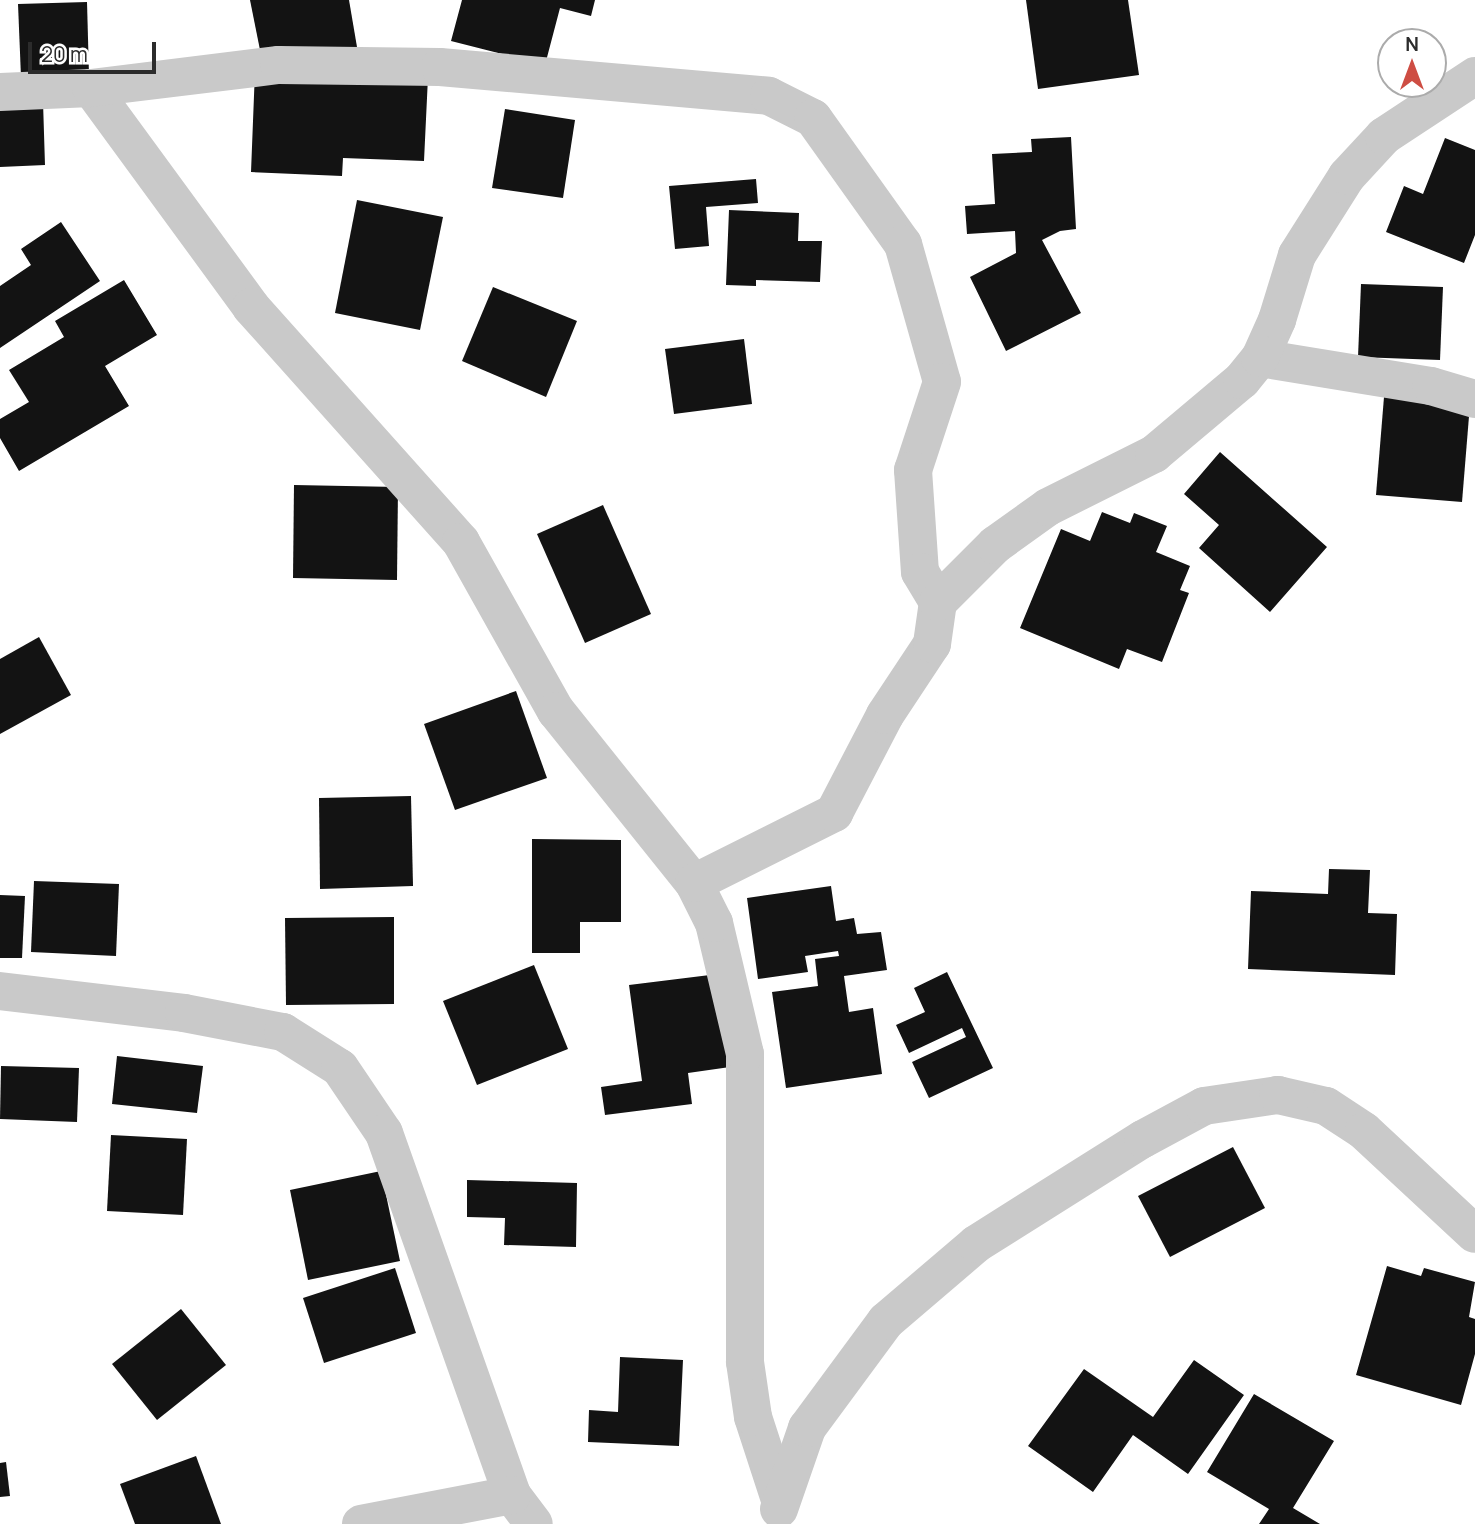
<!DOCTYPE html>
<html>
<head>
<meta charset="utf-8">
<style>
  body { margin:0 }
  #map { position:relative; width:1475px; height:1524px; overflow:hidden; background:#fff; font-family:Manrope,sans-serif }
  div>[style] { position:absolute }
  [style*='--x'] { left:calc(var(--x)*1px); top:calc(var(--y)*1px); width:calc(var(--w)*1px); rotate:calc(var(--a)*1deg) }
  .building>* { inset:0; background:#131313 }
  .street>* { height:38px; margin:-19px; padding:0 19px; transform-origin:19px; border-radius:19px; background:#c9c9c9 }
  span { translate:-50% -50%; white-space:nowrap; text-align:center; line-height:1.15; -webkit-text-stroke:7px #fff; paint-order:stroke }
  .north { position:absolute; left:1377px; top:28px; width:70px; height:70px; box-sizing:border-box; background:#fff; border:2px solid #ababab; border-radius:50%; rotate:0deg; font-size:19px; font-weight:700; line-height:28px; text-align:center; color:#2c2c2c }
  .north::after { content:''; display:block; margin:auto; width:24px; height:32px; background:#ce4d43; clip-path:polygon(50% 0,100% 100%,50% 72%,0 100%) }
  .scale { position:absolute; left:28px; top:42px; width:128px; height:32px; box-sizing:border-box; border:4px solid #2c2c2c; border-top:0; padding-left:9px; font-size:21px; line-height:24px; white-space:nowrap; color:#2c2c2c; -webkit-text-stroke:5px #fff; paint-order:stroke }
</style>
</head>
<body>
<div id="map">
  <div class="building">
    <div style="clip-path:polygon(250px 0,349px 0,357px 47px,263px 65px)"></div>
    <div style="clip-path:polygon(462px 0,595px 0,591px 16px,560px 8px,545px 65px,451px 41px)"></div>
    <div style="clip-path:polygon(1026px 0,1128px 0,1139px 75px,1038px 89px)"></div>
    <div style="clip-path:polygon(87px 2px,89px 75px,21px 77px,18px 4px)"></div>
    <div style="clip-path:polygon(255px 70px,428px 77px,424px 161px,343px 158px,342px 176px,251px 172px)"></div>
    <div style="clip-path:polygon(43px 102px,45px 165px,0 167px,0 103px)"></div>
    <div style="clip-path:polygon(505px 109px,575px 120px,563px 198px,492px 188px)"></div>
    <div style="clip-path:polygon(1071px 137px,1076px 229px,1060px 231px,1042px 240px,1081px 313px,1006px 351px,970px 277px,1016px 253px,1015px 231px,967px 234px,965px 206px,995px 204px,992px 154px,1032px 152px,1031px 139px)"></div>
    <div style="clip-path:polygon(1445px 138px,1475px 150px,1475px 235px,1464px 263px,1386px 232px,1404px 186px,1423px 194px)"></div>
    <div style="clip-path:polygon(756px 179px,758px 203px,706px 207px,709px 246px,675px 249px,669px 186px)"></div>
    <div style="clip-path:polygon(357px 200px,443px 217px,420px 330px,335px 313px)"></div>
    <div style="clip-path:polygon(729px 210px,799px 213px,798px 241px,822px 241px,820px 282px,756px 280px,756px 286px,726px 285px)"></div>
    <div style="clip-path:polygon(61px 222px,100px 281px,0 348px,0 286px,31px 265px,21px 249px)"></div>
    <div style="clip-path:polygon(124px 280px,157px 335px,105px 366px,129px 406px,19px 471px,0 438px,0 419px,29px 402px,9px 370px,64px 337px,55px 321px)"></div>
    <div style="clip-path:polygon(1361px 284px,1443px 287px,1440px 360px,1358px 357px)"></div>
    <div style="clip-path:polygon(493px 287px,577px 321px,546px 397px,462px 361px)"></div>
    <div style="clip-path:polygon(744px 339px,752px 404px,674px 414px,665px 349px)"></div>
    <div style="clip-path:polygon(1384px 397px,1470px 404px,1462px 502px,1376px 495px)"></div>
    <div style="clip-path:polygon(1220px 452px,1327px 547px,1270px 612px,1199px 548px,1219px 525px,1184px 494px)"></div>
    <div style="clip-path:polygon(294px 485px,398px 487px,397px 580px,293px 578px)"></div>
    <div style="clip-path:polygon(603px 505px,651px 614px,585px 643px,537px 534px)"></div>
    <div style="clip-path:polygon(1102px 512px,1130px 523px,1134px 513px,1167px 526px,1156px 552px,1190px 566px,1180px 590px,1189px 593px,1162px 662px,1127px 649px,1119px 669px,1020px 628px,1061px 529px,1090px 541px)"></div>
    <div style="clip-path:polygon(39px 637px,71px 695px,0 734px,0 659px)"></div>
    <div style="clip-path:polygon(516px 691px,547px 778px,455px 810px,424px 724px)"></div>
    <div style="clip-path:polygon(411px 796px,413px 886px,320px 889px,319px 798px)"></div>
    <div style="clip-path:polygon(532px 839px,621px 840px,621px 922px,580px 922px,580px 953px,532px 953px)"></div>
    <div style="clip-path:polygon(1329px 869px,1370px 870px,1368px 913px,1397px 914px,1395px 975px,1248px 969px,1251px 891px,1328px 894px)"></div>
    <div style="clip-path:polygon(34px 881px,119px 884px,116px 956px,31px 952px)"></div>
    <div style="clip-path:polygon(831px 886px,836px 921px,854px 918px,857px 934px,881px 932px,887px 970px,844px 976px,849px 1012px,873px 1008px,882px 1074px,786px 1088px,772px 992px,818px 986px,815px 959px,839px 956px,838px 951px,805px 956px,808px 972px,758px 979px,747px 898px)"></div>
    <div style="clip-path:polygon(0 895px,25px 896px,22px 958px,0 958px)"></div>
    <div style="clip-path:polygon(394px 917px,394px 1004px,286px 1005px,285px 918px)"></div>
    <div style="clip-path:polygon(534px 965px,568px 1049px,477px 1085px,443px 1001px)"></div>
    <div style="clip-path:polygon(947px 972px,993px 1068px,929px 1098px,912px 1062px,966px 1037px,962px 1028px,909px 1053px,896px 1025px,925px 1012px,914px 988px)"></div>
    <div style="clip-path:polygon(718px 974px,730px 1067px,688px 1073px,692px 1104px,605px 1115px,601px 1087px,642px 1081px,629px 985px)"></div>
    <div style="clip-path:polygon(117px 1056px,203px 1066px,197px 1113px,112px 1104px)"></div>
    <div style="clip-path:polygon(1px 1066px,79px 1068px,77px 1122px,0 1119px)"></div>
    <div style="clip-path:polygon(111px 1135px,187px 1139px,183px 1215px,107px 1211px)"></div>
    <div style="clip-path:polygon(1233px 1147px,1265px 1208px,1170px 1257px,1138px 1196px)"></div>
    <div style="clip-path:polygon(381px 1171px,400px 1261px,308px 1280px,290px 1190px)"></div>
    <div style="clip-path:polygon(467px 1180px,577px 1183px,576px 1247px,504px 1245px,505px 1218px,467px 1217px)"></div>
    <div style="clip-path:polygon(1387px 1266px,1421px 1276px,1424px 1268px,1475px 1282px,1469px 1317px,1475px 1319px,1475px 1354px,1461px 1405px,1356px 1375px)"></div>
    <div style="clip-path:polygon(395px 1268px,416px 1333px,324px 1363px,303px 1298px)"></div>
    <div style="clip-path:polygon(181px 1309px,226px 1365px,157px 1420px,112px 1364px)"></div>
    <div style="clip-path:polygon(620px 1357px,683px 1360px,679px 1446px,588px 1442px,589px 1410px,618px 1412px)"></div>
    <div style="clip-path:polygon(1194px 1360px,1244px 1395px,1188px 1474px,1133px 1435px,1093px 1492px,1028px 1446px,1084px 1369px,1153px 1417px)"></div>
    <div style="clip-path:polygon(1254px 1394px,1334px 1441px,1293px 1508px,1320px 1524px,1259px 1524px,1269px 1509px,1207px 1472px)"></div>
    <div style="clip-path:polygon(196px 1456px,221px 1524px,135px 1524px,120px 1484px)"></div>
    <div style="clip-path:polygon(6px 1462px,10px 1496px,0 1497px,0 1463px)"></div>
  </div>
  <div class="street">
    <div style="--x:91;--y:88;--w:271;--a:53.8"></div>
    <div style="--x:251;--y:307;--w:315;--a:48.2"></div>
    <div style="--x:461;--y:542;--w:194;--a:60.7"></div>
    <div style="--x:556;--y:711;--w:221;--a:51.3"></div>
    <div style="--x:0;--y:92;--w:91;--a:-2.5"></div>
    <div style="--x:91;--y:88;--w:189;--a:-7"></div>
    <div style="--x:279;--y:65;--w:161;--a:0.7"></div>
    <div style="--x:440;--y:67;--w:330;--a:5"></div>
    <div style="--x:769;--y:96;--w:49;--a:26.6"></div>
    <div style="--x:813;--y:118;--w:155;--a:54.5"></div>
    <div style="--x:903;--y:244;--w:143;--a:74.2"></div>
    <div style="--x:942;--y:382;--w:93;--a:108.2"></div>
    <div style="--x:913;--y:470;--w:102;--a:86.1"></div>
    <div style="--x:920;--y:572;--w:35;--a:59"></div>
    <div style="--x:1260;--y:358;--w:173;--a:9.3"></div>
    <div style="--x:1431;--y:386;--w:46;--a:16.5"></div>
    <div style="--x:0;--y:991;--w:185;--a:6.8"></div>
    <div style="--x:184;--y:1013;--w:101;--a:10.9"></div>
    <div style="--x:283;--y:1032;--w:67;--a:32.3"></div>
    <div style="--x:340;--y:1068;--w:78;--a:55.9"></div>
    <div style="--x:384;--y:1133;--w:384;--a:70.5"></div>
    <div style="--x:512;--y:1495;--w:36;--a:53"></div>
    <div style="--x:780;--y:1500;--w:87;--a:-108"></div>
    <div style="--x:753;--y:1417;--w:56;--a:-98.3"></div>
    <div style="--x:745;--y:1362;--w:308;--a:-90"></div>
    <div style="--x:745;--y:1054;--w:135;--a:-103.3"></div>
    <div style="--x:714;--y:923;--w:45;--a:-116.6"></div>
    <div style="--x:694;--y:883;--w:157;--a:-26.6"></div>
    <div style="--x:834;--y:813;--w:110;--a:-62.5"></div>
    <div style="--x:885;--y:715;--w:85;--a:-56.5"></div>
    <div style="--x:932;--y:644;--w:42;--a:-81.9"></div>
    <div style="--x:938;--y:602;--w:81;--a:-45"></div>
    <div style="--x:995;--y:545;--w:65;--a:-35.6"></div>
    <div style="--x:1048;--y:507;--w:119;--a:-26.6"></div>
    <div style="--x:1154;--y:454;--w:115;--a:-40.1"></div>
    <div style="--x:1242;--y:380;--w:28;--a:-51"></div>
    <div style="--x:1260;--y:358;--w:42;--a:-65.9"></div>
    <div style="--x:1277;--y:320;--w:68;--a:-72.9"></div>
    <div style="--x:1297;--y:255;--w:93;--a:-57.7"></div>
    <div style="--x:1347;--y:176;--w:54;--a:-47.2"></div>
    <div style="--x:1384;--y:136;--w:109;--a:-33.4"></div>
    <div style="--x:779;--y:1509;--w:86;--a:-70.9"></div>
    <div style="--x:807;--y:1428;--w:133;--a:-53.6"></div>
    <div style="--x:886;--y:1321;--w:118;--a:-40.5"></div>
    <div style="--x:976;--y:1244;--w:197;--a:-32.2"></div>
    <div style="--x:1143;--y:1139;--w:69;--a:-28.4"></div>
    <div style="--x:1204;--y:1106;--w:75;--a:-8.5"></div>
    <div style="--x:1278;--y:1095;--w:49;--a:12.9"></div>
    <div style="--x:1326;--y:1106;--w:45;--a:33.3"></div>
    <div style="--x:1364;--y:1131;--w:151;--a:42.9"></div>
    <div style="--x:361;--y:1524;--w:154;--a:-10.9"></div>
  </div>
  <div class="north">N</div>
  <div class="scale">20 m</div>
</div>
</body>
</html>
